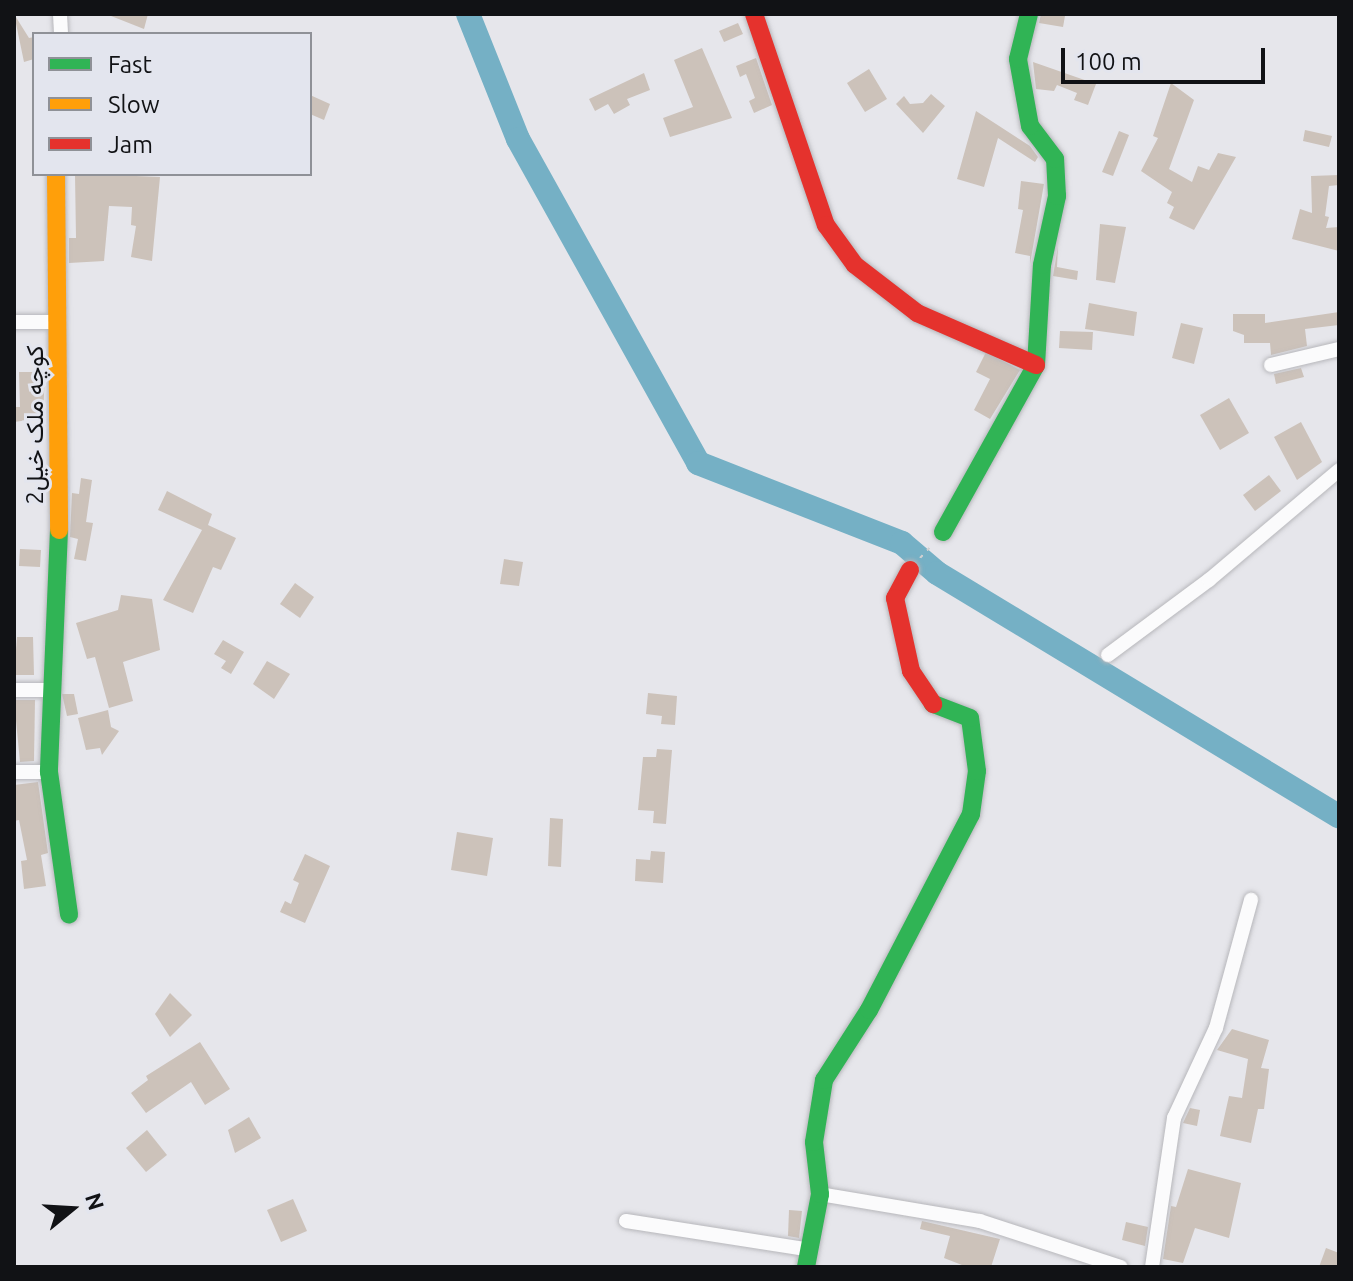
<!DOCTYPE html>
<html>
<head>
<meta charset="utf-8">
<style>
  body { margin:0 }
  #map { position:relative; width:1353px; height:1281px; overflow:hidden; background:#e6e6eb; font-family:Ubuntu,Vazirmatn,sans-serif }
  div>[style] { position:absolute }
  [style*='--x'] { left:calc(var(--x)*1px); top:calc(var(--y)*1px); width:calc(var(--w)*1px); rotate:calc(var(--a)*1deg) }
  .river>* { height:24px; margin:-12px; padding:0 12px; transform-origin:12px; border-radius:12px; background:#75b0c5 }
  .building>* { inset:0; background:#ccc2ba }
  .path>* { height:2px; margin-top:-1px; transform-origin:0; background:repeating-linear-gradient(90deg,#d0d0d1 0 4px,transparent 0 10px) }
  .roads { filter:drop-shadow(0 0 2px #b7b7bb) drop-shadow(0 0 2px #b7b7bb) }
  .street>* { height:14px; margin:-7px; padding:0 7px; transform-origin:7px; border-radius:7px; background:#fbfbfc }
  .fast>* { height:18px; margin:-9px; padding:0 9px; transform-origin:9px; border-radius:9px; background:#30b455 }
  .slow>* { height:18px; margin:-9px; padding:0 9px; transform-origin:9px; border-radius:9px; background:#ff9f0a }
  .jam>* { height:18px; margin:-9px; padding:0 9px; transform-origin:9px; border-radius:9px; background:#e5322d }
  span { translate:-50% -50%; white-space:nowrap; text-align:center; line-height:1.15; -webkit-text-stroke:6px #e3e5ee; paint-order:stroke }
  .street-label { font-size:24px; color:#111215 }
  .frame { position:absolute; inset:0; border:16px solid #111215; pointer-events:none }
  .legend { position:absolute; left:32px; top:32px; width:280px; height:144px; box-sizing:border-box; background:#e3e5ee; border:2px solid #8f9197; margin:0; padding:10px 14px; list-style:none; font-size:24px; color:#111215 }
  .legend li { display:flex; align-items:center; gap:16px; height:40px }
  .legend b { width:40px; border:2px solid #8f9197 }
  .north { position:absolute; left:32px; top:1169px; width:80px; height:80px; -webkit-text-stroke:6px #e3e5ee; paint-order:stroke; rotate:72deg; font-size:22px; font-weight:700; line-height:32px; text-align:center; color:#111215 }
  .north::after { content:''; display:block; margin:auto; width:28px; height:36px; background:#111215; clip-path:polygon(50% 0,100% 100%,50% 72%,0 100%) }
  .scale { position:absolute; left:1061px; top:48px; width:204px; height:36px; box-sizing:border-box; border:4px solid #111215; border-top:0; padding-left:10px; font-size:24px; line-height:28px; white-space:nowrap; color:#111215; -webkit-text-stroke:6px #e3e5ee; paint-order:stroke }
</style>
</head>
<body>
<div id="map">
  <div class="river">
    <div style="--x:468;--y:14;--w:135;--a:68.2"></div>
    <div style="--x:518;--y:139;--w:371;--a:60.9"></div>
    <div style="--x:698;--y:463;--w:219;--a:21.4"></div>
    <div style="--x:902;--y:543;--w:46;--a:40.6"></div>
    <div style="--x:937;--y:573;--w:470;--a:31.2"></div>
  </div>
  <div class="building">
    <div style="clip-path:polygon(14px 14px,29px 38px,34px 37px,34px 59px,24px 62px)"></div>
    <div style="clip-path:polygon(106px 14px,148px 14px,144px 29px)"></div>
    <div style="clip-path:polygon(1041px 14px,1065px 16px,1063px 27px,1039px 23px)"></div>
    <div style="clip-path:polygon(738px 23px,743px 34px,724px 42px,719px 31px)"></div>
    <div style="clip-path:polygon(702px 48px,732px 118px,670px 137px,663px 118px,693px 107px,674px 60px)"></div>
    <div style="clip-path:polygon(756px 58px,772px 105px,754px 113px,749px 101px,755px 98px,746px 74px,740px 77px,736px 66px)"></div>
    <div style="clip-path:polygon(1033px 62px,1096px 84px,1088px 105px,1074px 100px,1077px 93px,1057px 85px,1054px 91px,1036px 89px)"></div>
    <div style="clip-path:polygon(869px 69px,887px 99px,865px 112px,847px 83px)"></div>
    <div style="clip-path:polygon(644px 73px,650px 90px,627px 99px,630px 105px,614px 114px,608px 104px,595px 111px,589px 99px)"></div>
    <div style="clip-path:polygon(1171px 83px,1194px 100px,1169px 169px,1192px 182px,1198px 166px,1209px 170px,1218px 153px,1236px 157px,1194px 230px,1169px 218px,1174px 207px,1167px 203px,1172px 192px,1141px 171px,1158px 138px,1153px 136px)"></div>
    <div style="clip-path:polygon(931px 94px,945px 106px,923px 133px,896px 104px,904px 96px,910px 104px,923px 103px)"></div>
    <div style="clip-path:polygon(310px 95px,330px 104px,324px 120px,310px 114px)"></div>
    <div style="clip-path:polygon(976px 111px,1030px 146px,1038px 157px,1035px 162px,998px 138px,984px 187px,957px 179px)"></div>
    <div style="clip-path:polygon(1305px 130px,1332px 136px,1329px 147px,1303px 141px)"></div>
    <div style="clip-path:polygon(1119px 131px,1129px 135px,1113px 176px,1102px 172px)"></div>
    <div style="clip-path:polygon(88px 174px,160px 177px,152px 261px,131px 257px,136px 226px,131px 225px,132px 207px,109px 206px,104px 261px,69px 263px,69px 238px,76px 238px,75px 175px)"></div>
    <div style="clip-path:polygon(1339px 175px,1339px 185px,1329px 186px,1325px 216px,1329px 217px,1326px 228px,1339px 227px,1339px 251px,1292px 239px,1300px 209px,1312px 213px,1311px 176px)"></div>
    <div style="clip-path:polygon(1021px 181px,1044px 184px,1030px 264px,1030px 256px,1015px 253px,1023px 210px,1018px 209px)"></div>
    <div style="clip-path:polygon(1100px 224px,1126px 227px,1115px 283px,1096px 280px)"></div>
    <div style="clip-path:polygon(1058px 246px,1057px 267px,1078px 271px,1077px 280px,1053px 276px)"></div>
    <div style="clip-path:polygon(1089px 303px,1137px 312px,1134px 336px,1085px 329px)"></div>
    <div style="clip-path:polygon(1339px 312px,1339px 325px,1305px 329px,1307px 346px,1271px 355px,1270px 343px,1244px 343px,1244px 335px,1233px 331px,1233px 314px,1265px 314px,1265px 323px)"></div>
    <div style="clip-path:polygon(1181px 323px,1203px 328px,1194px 364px,1172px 358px)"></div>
    <div style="clip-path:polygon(1060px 331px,1093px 332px,1092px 350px,1059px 348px)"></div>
    <div style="clip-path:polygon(986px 352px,1020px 370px,990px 419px,974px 410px,990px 379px,976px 372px)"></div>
    <div style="clip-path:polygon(1301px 368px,1304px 377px,1276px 384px,1274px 374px)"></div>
    <div style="clip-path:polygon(19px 372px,45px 372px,43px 418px,14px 422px,14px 407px,20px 407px)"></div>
    <div style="clip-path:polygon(1229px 398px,1249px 433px,1220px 450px,1200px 415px)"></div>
    <div style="clip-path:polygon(1301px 422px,1322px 462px,1297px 480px,1274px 437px)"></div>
    <div style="clip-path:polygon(1269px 475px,1281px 491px,1255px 511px,1243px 495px)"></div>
    <div style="clip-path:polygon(81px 478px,92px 480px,86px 522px,93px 523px,86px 561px,74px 559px,78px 539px,70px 537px,72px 493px,79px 494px)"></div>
    <div style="clip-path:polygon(167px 491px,212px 514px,208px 525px,236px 538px,221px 570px,213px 567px,193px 613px,163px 600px,202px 530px,158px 510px)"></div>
    <div style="clip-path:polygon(20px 549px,41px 550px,40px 567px,19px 566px)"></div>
    <div style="clip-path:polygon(504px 559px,523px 562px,519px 586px,500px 584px)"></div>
    <div style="clip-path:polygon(295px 583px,314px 597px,300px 618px,280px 604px)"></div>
    <div style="clip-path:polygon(121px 595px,152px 599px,160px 650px,123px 662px,133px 701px,109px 708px,95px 657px,87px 659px,76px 623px,118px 610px)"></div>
    <div style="clip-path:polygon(17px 637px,33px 637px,34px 675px,14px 675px)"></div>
    <div style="clip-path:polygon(223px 640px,244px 652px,231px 674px,221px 668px,226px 661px,214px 654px)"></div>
    <div style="clip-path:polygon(267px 661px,290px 674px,274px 699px,253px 684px)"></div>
    <div style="clip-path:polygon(648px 693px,677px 696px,675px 725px,661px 724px,662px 716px,646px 714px)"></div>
    <div style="clip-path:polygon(62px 694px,74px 694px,78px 714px,67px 716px)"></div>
    <div style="clip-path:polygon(14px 700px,35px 700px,34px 761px,20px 762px)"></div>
    <div style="clip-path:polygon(108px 710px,111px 727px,119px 731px,102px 755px,100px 748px,86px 750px,78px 718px)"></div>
    <div style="clip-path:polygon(657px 749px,672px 750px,666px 824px,653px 823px,654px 811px,638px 810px,643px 757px,656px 757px)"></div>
    <div style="clip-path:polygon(38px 782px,48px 853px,41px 855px,46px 886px,24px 889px,21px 861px,27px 860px,19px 820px,14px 821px,14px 785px)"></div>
    <div style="clip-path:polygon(550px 818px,563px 819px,561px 867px,548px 866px)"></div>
    <div style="clip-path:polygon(457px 832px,493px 838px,487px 876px,451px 870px)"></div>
    <div style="clip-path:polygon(651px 851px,665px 852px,663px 883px,635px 881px,636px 859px,650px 860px)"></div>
    <div style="clip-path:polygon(305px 854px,330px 866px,305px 923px,280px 912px,285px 901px,291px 904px,299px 883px,293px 880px)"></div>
    <div style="clip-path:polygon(170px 993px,192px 1015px,170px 1037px,155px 1014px)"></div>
    <div style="clip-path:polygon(1232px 1029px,1269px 1040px,1261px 1068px,1269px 1069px,1264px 1109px,1258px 1109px,1251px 1143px,1220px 1136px,1229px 1096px,1242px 1098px,1248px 1059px,1217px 1050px)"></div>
    <div style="clip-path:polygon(200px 1042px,230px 1089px,205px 1105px,191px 1082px,146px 1113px,131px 1093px,148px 1080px,146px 1076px)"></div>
    <div style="clip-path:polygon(1190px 1108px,1200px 1110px,1197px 1126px,1183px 1123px)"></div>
    <div style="clip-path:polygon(249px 1117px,261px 1138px,235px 1153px,228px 1130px)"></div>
    <div style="clip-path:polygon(147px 1130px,167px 1155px,146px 1172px,126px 1148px)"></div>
    <div style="clip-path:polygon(1188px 1169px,1241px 1183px,1229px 1238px,1195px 1228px,1183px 1263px,1163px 1259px,1171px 1206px,1176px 1207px)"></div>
    <div style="clip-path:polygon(293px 1199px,307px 1231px,281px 1242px,267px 1210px)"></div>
    <div style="clip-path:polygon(789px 1210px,802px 1211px,799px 1238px,788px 1236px)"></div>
    <div style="clip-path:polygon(922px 1221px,1000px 1239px,991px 1267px,967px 1267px,944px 1258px,950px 1236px,920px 1229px)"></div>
    <div style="clip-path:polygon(1126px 1222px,1148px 1227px,1145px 1246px,1122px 1240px)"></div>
    <div style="clip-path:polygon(1326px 1248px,1339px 1253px,1339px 1267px,1319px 1267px)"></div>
  </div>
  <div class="path">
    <div style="--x:920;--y:558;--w:18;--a:-47"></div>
  </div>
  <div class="roads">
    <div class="street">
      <div style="--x:60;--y:14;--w:20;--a:87"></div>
      <div style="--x:14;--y:322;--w:45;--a:0"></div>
      <div style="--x:1271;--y:365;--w:70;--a:-13.2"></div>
      <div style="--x:1108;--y:655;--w:126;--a:-36.6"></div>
      <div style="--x:1209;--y:580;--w:170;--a:-40.2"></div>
      <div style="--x:14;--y:690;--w:34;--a:0"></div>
      <div style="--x:14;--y:772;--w:35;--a:0"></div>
      <div style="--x:820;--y:1194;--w:162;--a:9.6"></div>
      <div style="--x:980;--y:1221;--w:148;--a:18.1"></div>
      <div style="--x:626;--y:1221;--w:187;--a:8.9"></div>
      <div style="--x:1152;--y:1267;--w:151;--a:-81.6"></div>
      <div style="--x:1174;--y:1118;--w:99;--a:-65"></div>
      <div style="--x:1216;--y:1028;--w:133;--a:-74.7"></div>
    </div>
    <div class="fast">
      <div style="--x:59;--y:530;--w:242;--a:92.4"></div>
      <div style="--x:49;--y:772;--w:144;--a:82"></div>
      <div style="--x:943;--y:532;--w:191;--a:-60.9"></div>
      <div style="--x:1036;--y:365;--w:100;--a:-86.6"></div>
      <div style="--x:1042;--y:265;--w:71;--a:-77.7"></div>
      <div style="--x:1057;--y:196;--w:37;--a:-93"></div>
      <div style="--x:1055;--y:159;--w:41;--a:-127.1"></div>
      <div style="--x:1030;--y:126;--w:68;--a:-100.2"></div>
      <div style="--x:1018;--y:59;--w:46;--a:-76.3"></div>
      <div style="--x:806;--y:1267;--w:74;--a:-79.1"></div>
      <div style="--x:820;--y:1194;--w:52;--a:-96.6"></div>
      <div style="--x:814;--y:1142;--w:63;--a:-80.8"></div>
      <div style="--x:824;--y:1080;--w:83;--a:-57.3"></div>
      <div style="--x:869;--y:1010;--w:221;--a:-62.5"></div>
      <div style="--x:971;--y:814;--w:43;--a:-82.1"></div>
      <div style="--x:977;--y:771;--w:53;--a:-97.5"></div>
      <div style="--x:970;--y:718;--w:40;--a:-159"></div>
    </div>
    <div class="slow">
      <div style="--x:56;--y:174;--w:356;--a:89.5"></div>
    </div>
    <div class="jam">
      <div style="--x:754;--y:14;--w:223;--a:71.2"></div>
      <div style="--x:826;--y:225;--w:49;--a:54.1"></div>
      <div style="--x:855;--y:265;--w:78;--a:37.7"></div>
      <div style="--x:917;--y:313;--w:130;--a:23.6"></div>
      <div style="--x:910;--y:570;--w:32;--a:118"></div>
      <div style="--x:895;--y:598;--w:75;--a:77.6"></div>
      <div style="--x:911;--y:671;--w:40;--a:56"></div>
    </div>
  </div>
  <div class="street-label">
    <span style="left:35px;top:425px;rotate:-90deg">کوچه ملک خیل2</span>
  </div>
  <div class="frame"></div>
  <ul class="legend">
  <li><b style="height:10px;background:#30b455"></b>Fast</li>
  <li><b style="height:10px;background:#ff9f0a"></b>Slow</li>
  <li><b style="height:10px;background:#e5322d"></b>Jam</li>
  </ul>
  <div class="north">N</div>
  <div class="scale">100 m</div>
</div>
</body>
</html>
